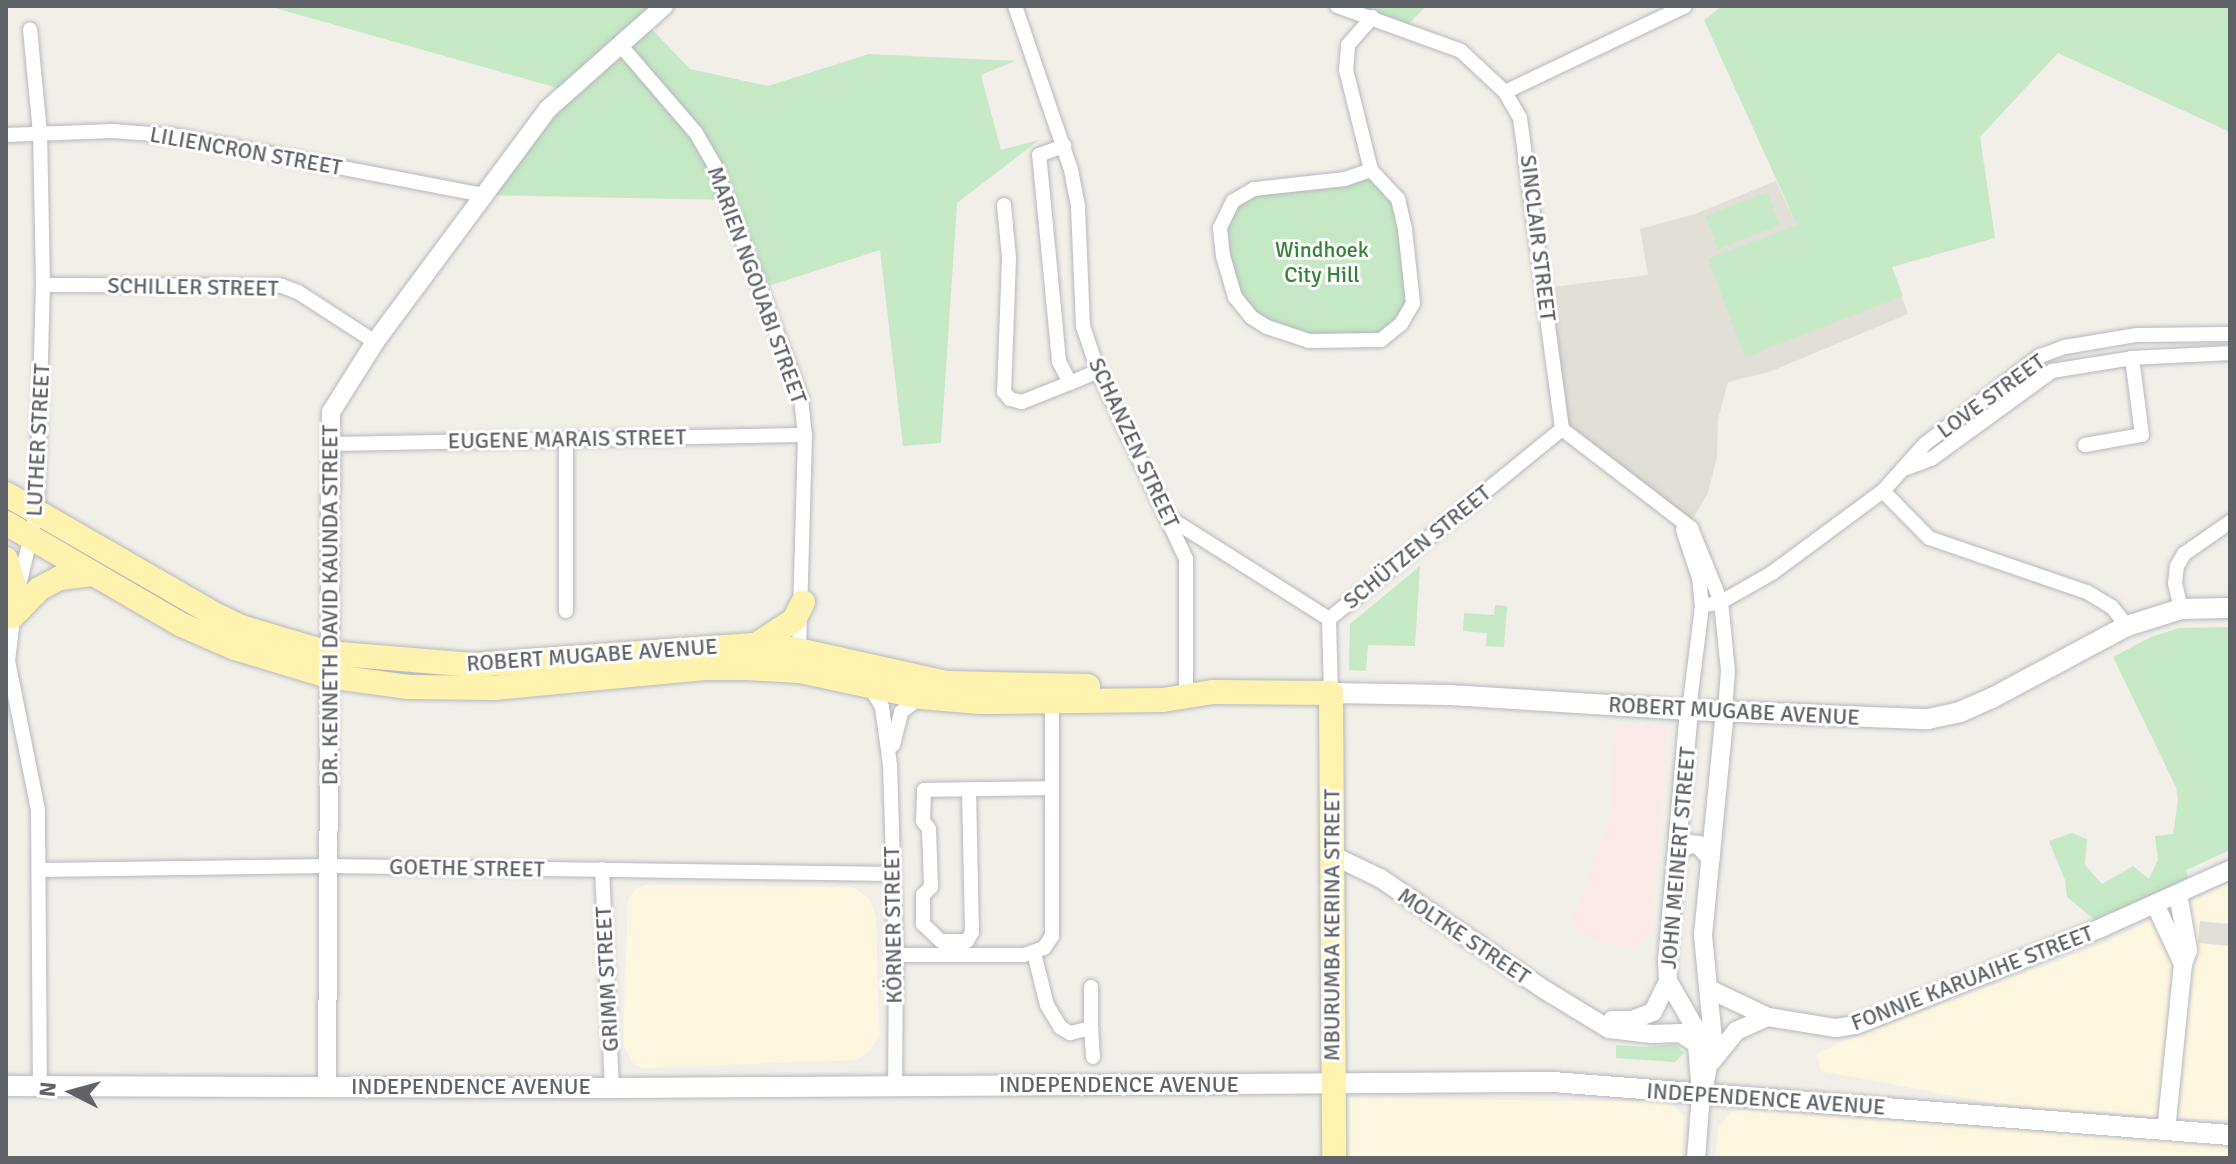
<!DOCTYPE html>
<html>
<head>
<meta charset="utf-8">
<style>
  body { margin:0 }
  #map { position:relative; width:2236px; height:1164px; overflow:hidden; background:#f1efe8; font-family:Signika,sans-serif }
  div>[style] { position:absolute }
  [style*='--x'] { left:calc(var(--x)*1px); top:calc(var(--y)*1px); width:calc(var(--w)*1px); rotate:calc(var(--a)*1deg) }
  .commercial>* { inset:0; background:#fef7e0 }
  .education>* { inset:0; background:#e1ded6 }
  .medical>* { inset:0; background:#fce8e6 }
  .green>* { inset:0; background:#c5e8c5 }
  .roads { filter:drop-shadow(0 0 2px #b5b8bc) drop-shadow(0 0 2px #b5b8bc) }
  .minor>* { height:14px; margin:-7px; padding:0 7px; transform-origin:7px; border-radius:7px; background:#fff }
  .tertiary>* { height:18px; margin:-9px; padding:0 9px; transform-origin:9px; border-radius:9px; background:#fff }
  .secondary>* { height:20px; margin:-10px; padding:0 10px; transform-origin:10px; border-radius:10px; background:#fff }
  .primary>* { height:24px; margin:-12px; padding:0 12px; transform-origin:12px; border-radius:12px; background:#fff2af }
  span { translate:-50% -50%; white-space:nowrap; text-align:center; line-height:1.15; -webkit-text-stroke:6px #fff; paint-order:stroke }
  .street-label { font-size:22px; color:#5f6368 }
  .park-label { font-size:22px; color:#348238 }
  .frame { position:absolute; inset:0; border:8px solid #5f6368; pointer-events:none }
  .north { position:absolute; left:32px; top:1052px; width:80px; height:80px; -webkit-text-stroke:6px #fff; paint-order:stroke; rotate:276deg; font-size:22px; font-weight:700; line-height:32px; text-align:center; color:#5f6368 }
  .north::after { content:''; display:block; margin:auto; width:28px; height:36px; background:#5f6368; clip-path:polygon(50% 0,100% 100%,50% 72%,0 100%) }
</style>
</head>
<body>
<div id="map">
  <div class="commercial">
    <div style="clip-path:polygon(2230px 882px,2230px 1120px,2167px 1118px,1992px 1103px,1821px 1071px,1817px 1054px,1839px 1043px,2102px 944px)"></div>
    <div style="clip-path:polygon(645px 885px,851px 887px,859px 891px,870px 900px,876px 916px,879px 1036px,871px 1049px,857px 1060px,643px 1068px,633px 1063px,623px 1044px,628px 899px,636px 889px)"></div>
    <div style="clip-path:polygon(1346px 1098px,1661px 1102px,1672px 1105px,1684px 1116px,1682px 1158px,1347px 1158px)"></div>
    <div style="clip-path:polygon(1747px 1110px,2230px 1144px,2230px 1158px,1715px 1158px,1719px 1126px,1732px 1112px)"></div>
  </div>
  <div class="education">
    <div style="clip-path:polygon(1776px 181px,1797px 225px,1891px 268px,1908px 314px,1769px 372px,1728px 382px,1718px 419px,1717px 457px,1708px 493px,1689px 525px,1562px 429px,1544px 288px,1648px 275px,1640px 229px,1695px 214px)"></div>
    <div style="clip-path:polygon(2200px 921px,2230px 924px,2230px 946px,2198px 943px)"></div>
  </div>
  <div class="medical">
    <div style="clip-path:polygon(1615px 725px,1667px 726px,1650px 936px,1635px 947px,1603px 943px,1570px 924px,1610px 821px)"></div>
  </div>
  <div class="green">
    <div style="clip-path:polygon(268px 6px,664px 6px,647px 24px,690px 69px,768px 86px,869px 54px,1015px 61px,981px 75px,1001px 150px,1039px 140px,957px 203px,941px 443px,903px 446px,880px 250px,762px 288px,727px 200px,483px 195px,565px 90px)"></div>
    <div style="clip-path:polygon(1337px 6px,1426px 6px,1404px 29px)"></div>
    <div style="clip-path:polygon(1722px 6px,2230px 6px,2230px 132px,2058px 53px,1980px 137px,1995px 238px,1892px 267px,1903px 296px,1745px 357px,1708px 259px,1797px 225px,1704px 20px)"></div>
    <div style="clip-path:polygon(1371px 170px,1398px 199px,1413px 303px,1381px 340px,1309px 341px,1251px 317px,1227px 274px,1225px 213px,1242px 193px)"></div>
    <div style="clip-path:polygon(1767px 192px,1780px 225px,1718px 249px,1706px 216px)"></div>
    <div style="clip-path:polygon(1420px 566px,1415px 646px,1368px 645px,1366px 671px,1349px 670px,1350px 624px)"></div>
    <div style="clip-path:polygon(1495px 605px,1507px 606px,1504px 647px,1486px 646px,1487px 633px,1463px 631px,1464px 613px,1494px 615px)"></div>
    <div style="clip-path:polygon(2230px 627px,2230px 850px,2186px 870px,2191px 887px,2103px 927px,2067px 897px,2065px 880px,2049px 841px,2072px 833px,2087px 839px,2085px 865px,2102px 884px,2133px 866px,2149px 879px,2158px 860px,2155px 836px,2173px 834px,2178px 800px,2176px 787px,2113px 657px,2151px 637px,2179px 628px)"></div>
    <div style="clip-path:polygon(1675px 1044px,1684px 1053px,1675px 1062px,1616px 1058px,1616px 1045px,1646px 1047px)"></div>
  </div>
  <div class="roads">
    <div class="minor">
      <div style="--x:1015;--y:6;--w:173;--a:71.1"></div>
      <div style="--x:1071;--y:170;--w:38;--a:79"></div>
      <div style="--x:1078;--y:207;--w:119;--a:87.6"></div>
      <div style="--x:1083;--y:326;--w:47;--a:71.6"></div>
      <div style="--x:1098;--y:371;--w:208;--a:64.9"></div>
      <div style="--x:1186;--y:559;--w:139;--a:90"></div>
      <div style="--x:1337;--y:6;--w:132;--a:19.9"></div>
      <div style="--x:1461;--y:51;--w:60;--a:43"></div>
      <div style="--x:1505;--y:92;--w:30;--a:60"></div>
      <div style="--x:1520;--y:118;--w:314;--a:82.3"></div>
      <div style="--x:1562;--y:429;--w:163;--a:37.5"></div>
      <div style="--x:1691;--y:528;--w:80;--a:67.9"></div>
      <div style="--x:1721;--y:602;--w:69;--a:84.2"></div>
      <div style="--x:1728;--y:671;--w:40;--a:94.3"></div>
      <div style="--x:622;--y:47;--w:113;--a:49.3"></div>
      <div style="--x:696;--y:133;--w:36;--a:60"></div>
      <div style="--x:714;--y:164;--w:250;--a:69.6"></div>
      <div style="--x:801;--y:398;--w:37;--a:84"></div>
      <div style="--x:805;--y:435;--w:219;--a:91.6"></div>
      <div style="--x:1505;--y:92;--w:199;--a:-25.5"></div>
      <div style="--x:6;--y:135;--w:107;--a:-2.1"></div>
      <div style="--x:113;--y:131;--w:64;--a:4.5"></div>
      <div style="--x:177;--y:136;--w:312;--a:10.9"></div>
      <div style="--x:1371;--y:170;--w:28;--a:161"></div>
      <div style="--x:1345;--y:179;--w:92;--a:173.7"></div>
      <div style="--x:1254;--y:189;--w:24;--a:150"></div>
      <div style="--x:1233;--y:201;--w:30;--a:116"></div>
      <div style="--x:1220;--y:228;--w:28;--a:84"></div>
      <div style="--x:1223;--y:256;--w:43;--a:73.7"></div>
      <div style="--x:1235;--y:297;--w:26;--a:51"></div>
      <div style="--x:1251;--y:317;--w:19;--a:32"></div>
      <div style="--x:1267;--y:327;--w:44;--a:18.4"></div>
      <div style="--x:1309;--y:341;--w:72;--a:-0.8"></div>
      <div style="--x:1381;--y:340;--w:26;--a:-39"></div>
      <div style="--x:1401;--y:324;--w:24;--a:-60"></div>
      <div style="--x:1413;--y:303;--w:74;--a:-96.2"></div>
      <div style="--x:1405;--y:229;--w:31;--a:-103"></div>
      <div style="--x:1398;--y:199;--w:40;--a:-133"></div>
      <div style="--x:1371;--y:170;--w:103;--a:-104"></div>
      <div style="--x:1346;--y:70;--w:25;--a:-85"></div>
      <div style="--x:1348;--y:45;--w:37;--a:-49"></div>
      <div style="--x:1004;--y:205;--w:53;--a:84.6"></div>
      <div style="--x:1009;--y:258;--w:134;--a:92.1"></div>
      <div style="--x:1004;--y:392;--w:9;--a:49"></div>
      <div style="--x:1010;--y:399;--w:12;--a:14"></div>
      <div style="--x:1022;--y:402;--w:52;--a:-21.6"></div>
      <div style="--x:1070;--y:383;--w:25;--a:-117"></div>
      <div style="--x:1059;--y:361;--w:207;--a:-95.5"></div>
      <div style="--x:1039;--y:155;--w:27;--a:-20"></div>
      <div style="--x:43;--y:285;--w:239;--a:0.2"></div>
      <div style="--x:282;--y:286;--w:17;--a:21"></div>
      <div style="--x:298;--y:292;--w:92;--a:33"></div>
      <div style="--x:1070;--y:383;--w:30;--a:-23"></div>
      <div style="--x:566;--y:439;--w:172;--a:90"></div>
      <div style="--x:329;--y:444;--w:476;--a:-1.1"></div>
      <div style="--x:2085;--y:445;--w:58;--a:-10"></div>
      <div style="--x:2142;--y:435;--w:78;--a:-97.4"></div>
      <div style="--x:1907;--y:468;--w:26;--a:-21"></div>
      <div style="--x:1931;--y:459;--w:150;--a:-36"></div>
      <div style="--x:2052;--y:371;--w:81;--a:-9.2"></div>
      <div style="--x:2132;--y:358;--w:98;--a:-2.9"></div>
      <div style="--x:1883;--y:491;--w:66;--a:45.6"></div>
      <div style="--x:1929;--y:538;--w:167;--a:18.9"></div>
      <div style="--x:2087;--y:592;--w:29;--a:31"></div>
      <div style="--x:2112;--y:607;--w:24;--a:52"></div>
      <div style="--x:1171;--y:519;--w:187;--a:32.3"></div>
      <div style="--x:1683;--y:530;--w:51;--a:71.6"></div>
      <div style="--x:1699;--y:578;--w:28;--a:84"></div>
      <div style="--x:1702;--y:606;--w:105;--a:97.1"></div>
      <div style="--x:18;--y:590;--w:82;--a:-76.6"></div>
      <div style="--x:37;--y:510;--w:225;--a:-88.5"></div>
      <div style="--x:43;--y:285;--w:152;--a:-91.1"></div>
      <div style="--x:40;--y:133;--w:104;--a:-95.5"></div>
      <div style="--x:1702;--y:606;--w:19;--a:-12"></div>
      <div style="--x:1721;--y:602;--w:59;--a:-29.6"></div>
      <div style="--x:1772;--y:573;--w:138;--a:-36.5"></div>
      <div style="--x:1883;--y:491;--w:63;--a:-48.2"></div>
      <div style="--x:1925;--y:444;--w:145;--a:-37.4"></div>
      <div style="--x:2040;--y:356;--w:27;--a:-20"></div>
      <div style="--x:2065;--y:347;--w:73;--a:-9.5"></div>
      <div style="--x:2137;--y:335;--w:93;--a:-0.6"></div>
      <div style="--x:2181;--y:609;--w:26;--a:-103"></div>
      <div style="--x:2175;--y:584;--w:18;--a:-84"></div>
      <div style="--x:2177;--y:566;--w:14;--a:-60"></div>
      <div style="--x:2184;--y:554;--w:56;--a:-34.8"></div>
      <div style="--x:14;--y:610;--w:51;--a:96.7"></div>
      <div style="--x:8;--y:661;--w:152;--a:78.6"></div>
      <div style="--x:38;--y:810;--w:276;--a:89.6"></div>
      <div style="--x:1329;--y:619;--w:301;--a:-39.2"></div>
      <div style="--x:1329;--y:619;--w:74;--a:88.5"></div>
      <div style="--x:870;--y:687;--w:23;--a:59"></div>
      <div style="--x:882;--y:707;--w:59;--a:82.1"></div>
      <div style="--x:890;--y:765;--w:190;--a:88.2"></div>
      <div style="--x:896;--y:955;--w:131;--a:90.4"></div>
      <div style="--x:893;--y:745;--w:34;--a:-76"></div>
      <div style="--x:901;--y:712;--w:25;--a:-37"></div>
      <div style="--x:969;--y:790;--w:142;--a:88.8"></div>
      <div style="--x:972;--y:932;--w:10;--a:119"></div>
      <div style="--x:967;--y:941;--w:26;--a:180"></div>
      <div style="--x:941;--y:941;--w:25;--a:-137"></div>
      <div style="--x:923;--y:924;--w:29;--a:-90"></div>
      <div style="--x:923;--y:895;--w:11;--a:-45"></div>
      <div style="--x:931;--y:887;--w:58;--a:-92"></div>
      <div style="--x:929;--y:829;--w:10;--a:-127"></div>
      <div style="--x:923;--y:821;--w:31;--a:-88"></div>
      <div style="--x:924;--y:790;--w:128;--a:-0.9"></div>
      <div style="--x:602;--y:869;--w:219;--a:87.4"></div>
      <div style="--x:41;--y:870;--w:287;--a:-0.8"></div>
      <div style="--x:328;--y:866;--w:565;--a:0.81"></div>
      <div style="--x:1034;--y:953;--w:54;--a:76"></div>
      <div style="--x:1047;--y:1005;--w:26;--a:59"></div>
      <div style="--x:1060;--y:1027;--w:12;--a:31"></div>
      <div style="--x:1070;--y:1033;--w:22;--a:-13"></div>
      <div style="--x:1091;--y:1028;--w:41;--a:-90"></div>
      <div style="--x:896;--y:955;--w:128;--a:0"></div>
      <div style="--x:1024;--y:955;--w:21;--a:-19"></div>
      <div style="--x:1044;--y:948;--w:14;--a:-56"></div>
      <div style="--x:1052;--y:936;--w:242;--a:-90"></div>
      <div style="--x:1091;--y:1028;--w:29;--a:86"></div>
    </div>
    <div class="tertiary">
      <div style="--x:1689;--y:710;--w:250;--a:95"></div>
      <div style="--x:1667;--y:959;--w:22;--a:87"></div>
      <div style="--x:1668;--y:981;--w:52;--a:60"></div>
      <div style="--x:1694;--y:1026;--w:18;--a:81"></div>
      <div style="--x:1697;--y:1044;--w:51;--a:85.5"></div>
      <div style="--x:1701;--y:1095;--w:63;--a:94.5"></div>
      <div style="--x:1678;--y:852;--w:14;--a:-36"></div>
      <div style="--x:1689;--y:844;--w:10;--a:6"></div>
      <div style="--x:1699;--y:845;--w:18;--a:49"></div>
      <div style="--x:1334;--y:856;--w:51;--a:25.6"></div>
      <div style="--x:1380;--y:878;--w:199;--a:34.2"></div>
      <div style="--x:1545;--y:990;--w:75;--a:31.4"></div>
      <div style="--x:1609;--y:1029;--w:43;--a:6.6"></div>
      <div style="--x:1652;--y:1034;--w:28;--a:-2"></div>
      <div style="--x:1680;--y:1033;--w:20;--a:33"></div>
      <div style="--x:2155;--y:904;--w:66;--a:65"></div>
      <div style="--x:1709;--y:989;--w:65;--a:25.4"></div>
      <div style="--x:1768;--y:1017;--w:69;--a:9.2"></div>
      <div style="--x:1836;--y:1028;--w:20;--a:-9"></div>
      <div style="--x:1856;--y:1025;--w:266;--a:-21.6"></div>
      <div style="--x:2103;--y:927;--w:139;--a:-24.2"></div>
      <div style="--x:1612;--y:1020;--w:20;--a:0"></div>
      <div style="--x:1632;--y:1020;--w:22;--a:-21"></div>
      <div style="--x:1653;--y:1012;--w:34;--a:-64"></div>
      <div style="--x:1712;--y:1061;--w:38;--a:-51"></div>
      <div style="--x:1736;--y:1031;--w:35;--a:-24"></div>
      <div style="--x:1705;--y:1082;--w:44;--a:-79.5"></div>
      <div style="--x:1713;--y:1039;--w:104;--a:-95.5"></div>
      <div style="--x:1703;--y:935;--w:225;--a:-84.4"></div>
      <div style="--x:327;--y:1087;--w:675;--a:-89.66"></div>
      <div style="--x:331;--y:412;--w:83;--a:-57.8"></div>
      <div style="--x:375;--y:342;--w:290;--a:-53.4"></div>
      <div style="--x:548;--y:109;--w:155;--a:-41.6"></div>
      <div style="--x:2166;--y:1131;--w:168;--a:-84.2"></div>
      <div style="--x:2183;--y:964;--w:15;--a:-70"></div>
      <div style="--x:2188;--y:950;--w:57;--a:-100.1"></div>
    </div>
    <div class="secondary">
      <div style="--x:1331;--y:693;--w:119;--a:1"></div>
      <div style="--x:1450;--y:695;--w:239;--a:3.6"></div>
      <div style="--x:1689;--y:710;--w:239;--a:2.2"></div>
      <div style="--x:1928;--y:719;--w:33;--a:-12"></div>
      <div style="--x:1960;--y:712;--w:35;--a:-24"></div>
      <div style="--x:1992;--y:698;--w:153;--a:-28.1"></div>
      <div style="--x:2127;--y:626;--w:57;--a:-17.5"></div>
      <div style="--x:2181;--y:609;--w:49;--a:-1.2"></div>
      <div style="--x:6;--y:1086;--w:606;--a:0.19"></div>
      <div style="--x:612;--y:1088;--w:941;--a:-0.37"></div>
      <div style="--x:1553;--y:1082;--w:679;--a:4.48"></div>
    </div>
    <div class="primary">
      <div style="--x:6;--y:494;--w:236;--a:30"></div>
      <div style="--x:210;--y:612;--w:34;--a:26"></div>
      <div style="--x:241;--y:627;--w:91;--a:16.6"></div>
      <div style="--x:328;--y:653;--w:146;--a:4.7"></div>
      <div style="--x:474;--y:665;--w:283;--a:-4.1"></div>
      <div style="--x:756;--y:645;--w:42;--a:6.8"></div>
      <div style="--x:798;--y:650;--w:153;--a:12.5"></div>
      <div style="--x:947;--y:683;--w:141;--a:1.2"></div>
      <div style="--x:6;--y:523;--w:203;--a:30.1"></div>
      <div style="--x:182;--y:625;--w:58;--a:23.5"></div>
      <div style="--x:235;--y:648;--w:97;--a:16.8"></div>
      <div style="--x:328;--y:676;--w:81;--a:7.8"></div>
      <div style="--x:408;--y:687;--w:86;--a:0.7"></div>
      <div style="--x:494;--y:688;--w:214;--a:-5.4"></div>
      <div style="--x:707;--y:668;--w:39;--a:0"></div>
      <div style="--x:746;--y:668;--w:54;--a:3.2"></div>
      <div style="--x:800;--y:671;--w:124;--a:12.1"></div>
      <div style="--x:921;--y:697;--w:59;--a:4.8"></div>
      <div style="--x:980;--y:702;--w:183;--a:-0.6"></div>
      <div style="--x:1163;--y:700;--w:51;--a:-9.1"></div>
      <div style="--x:1213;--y:692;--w:118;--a:0.5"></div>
      <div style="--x:1331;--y:693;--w:465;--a:89.6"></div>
      <div style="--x:6;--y:559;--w:38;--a:73"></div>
      <div style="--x:13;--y:616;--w:37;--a:-46"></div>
      <div style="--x:39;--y:589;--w:24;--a:-28"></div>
      <div style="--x:60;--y:578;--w:34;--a:-7"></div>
      <div style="--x:756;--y:645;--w:45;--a:-33.3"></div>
      <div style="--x:794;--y:620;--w:20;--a:-63"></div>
    </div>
  </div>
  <div class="street-label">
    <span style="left:246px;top:151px;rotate:10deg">LILIENCRON STREET</span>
    <span style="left:1538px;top:238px;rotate:83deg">SINCLAIR STREET</span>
    <span style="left:757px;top:285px;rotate:70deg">MARIEN NGOUABI STREET</span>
    <span style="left:193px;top:287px;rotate:1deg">SCHILLER STREET</span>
    <span style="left:1991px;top:396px;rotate:-36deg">LOVE STREET</span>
    <span style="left:567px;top:439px;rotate:-1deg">EUGENE MARAIS STREET</span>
    <span style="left:38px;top:440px;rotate:-87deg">LUTHER STREET</span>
    <span style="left:1134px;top:443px;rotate:65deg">SCHANZEN STREET</span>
    <span style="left:1417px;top:547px;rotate:-39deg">SCHÜTZEN STREET</span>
    <span style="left:330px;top:605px;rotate:-90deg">DR. KENNETH DAVID KAUNDA STREET</span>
    <span style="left:592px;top:655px;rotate:-4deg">ROBERT MUGABE AVENUE</span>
    <span style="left:1734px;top:711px;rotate:3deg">ROBERT MUGABE AVENUE</span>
    <span style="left:1678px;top:858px;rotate:-85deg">JOHN MEINERT STREET</span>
    <span style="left:467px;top:868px;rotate:1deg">GOETHE STREET</span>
    <span style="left:893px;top:925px;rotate:-91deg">KÖRNER STREET</span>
    <span style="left:1332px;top:925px;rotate:-90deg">MBURUMBA KERINA STREET</span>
    <span style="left:1464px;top:936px;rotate:34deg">MOLTKE STREET</span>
    <span style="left:1972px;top:978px;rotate:-21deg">FONNIE KARUAIHE STREET</span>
    <span style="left:607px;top:979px;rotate:-93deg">GRIMM STREET</span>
    <span style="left:1119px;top:1085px">INDEPENDENCE AVENUE</span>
    <span style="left:471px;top:1087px">INDEPENDENCE AVENUE</span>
    <span style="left:1766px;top:1099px;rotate:4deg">INDEPENDENCE AVENUE</span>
  </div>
  <div class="park-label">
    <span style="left:1322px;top:262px">Windhoek<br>City Hill</span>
  </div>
  <div class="frame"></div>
  <div class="north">N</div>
</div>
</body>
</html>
